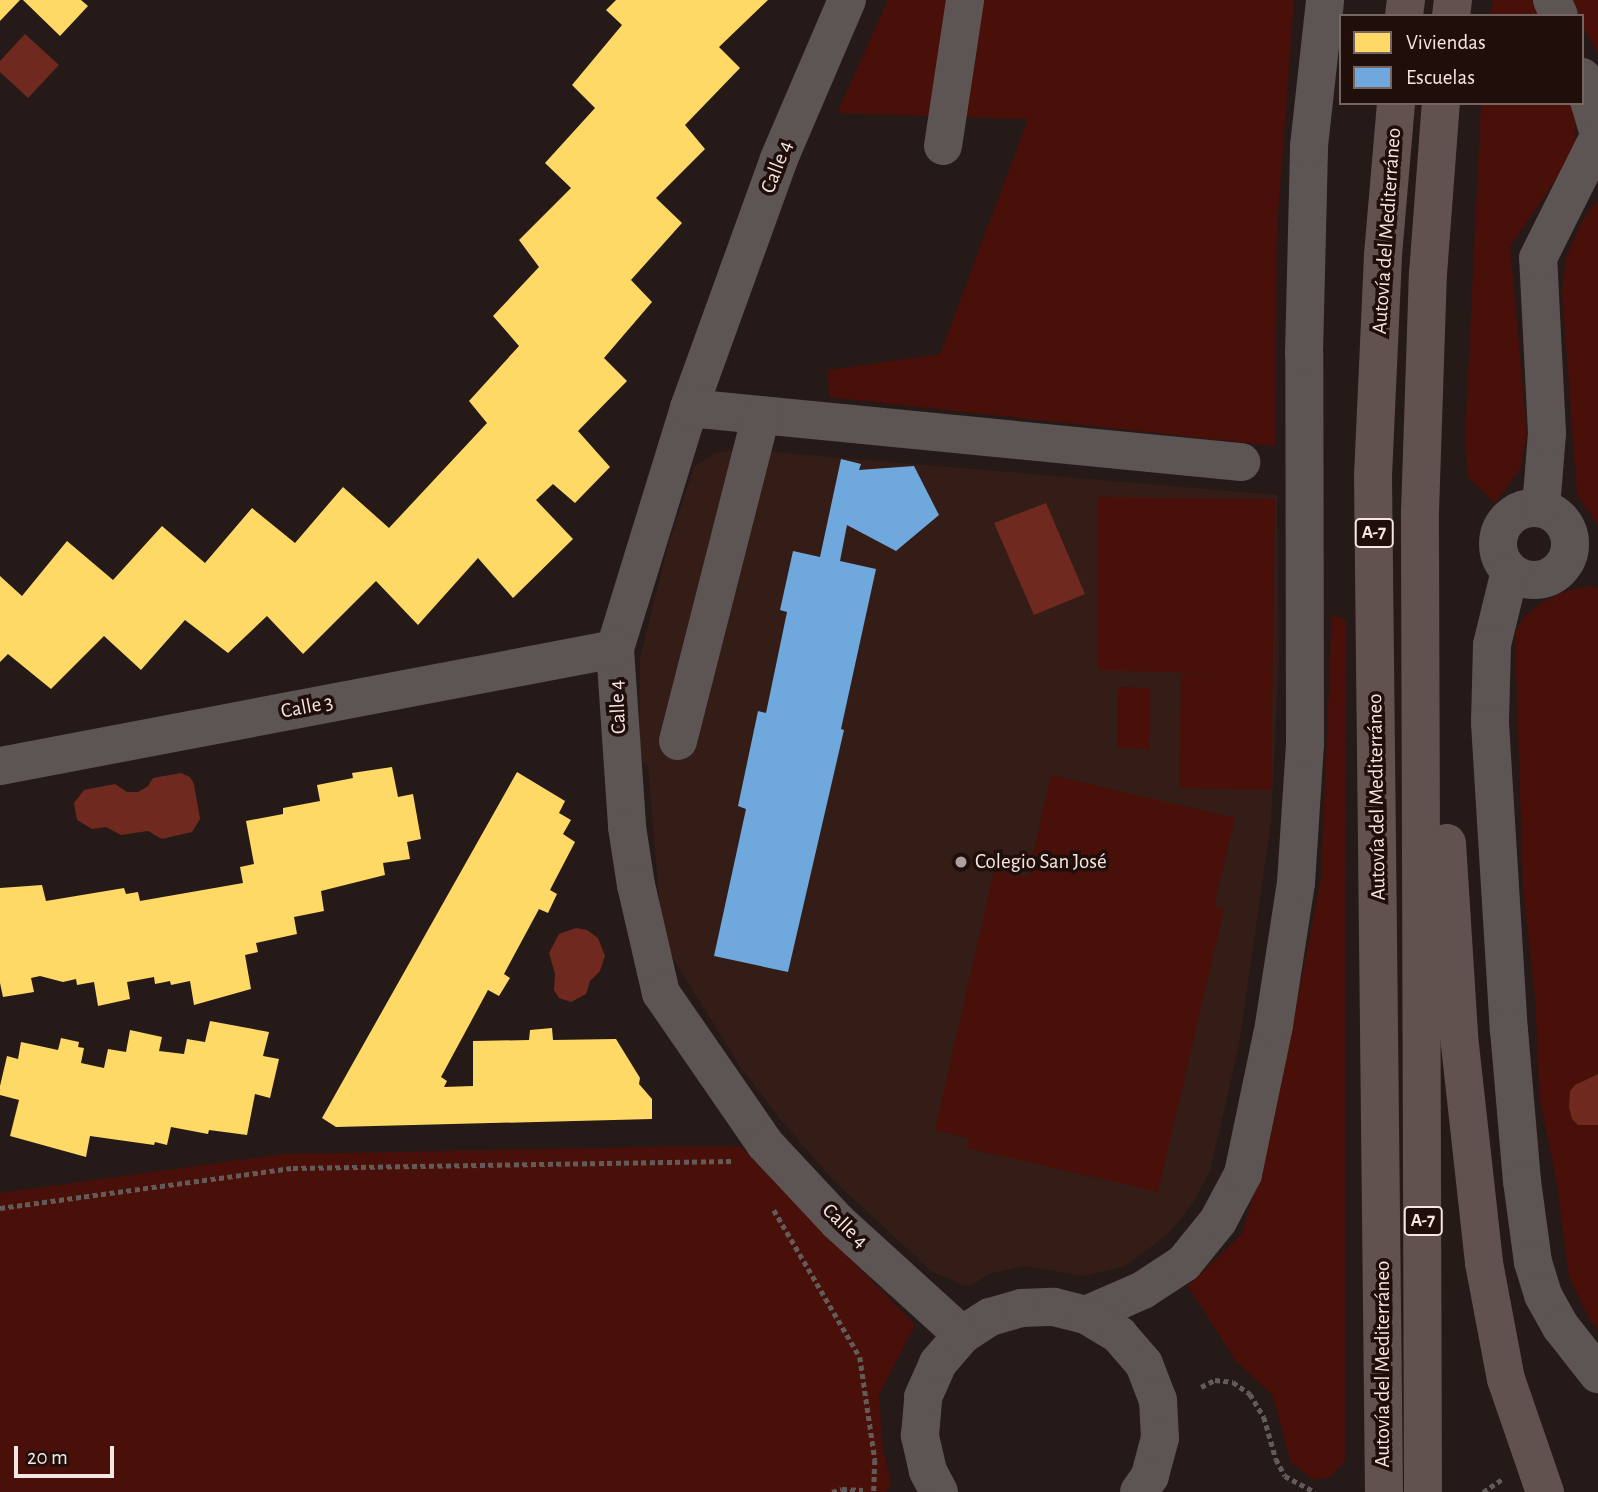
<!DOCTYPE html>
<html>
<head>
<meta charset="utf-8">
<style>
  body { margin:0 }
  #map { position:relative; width:1598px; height:1492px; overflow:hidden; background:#251a18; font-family:"Alegreya Sans",sans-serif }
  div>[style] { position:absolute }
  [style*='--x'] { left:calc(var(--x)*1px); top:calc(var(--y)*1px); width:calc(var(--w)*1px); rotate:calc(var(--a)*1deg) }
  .built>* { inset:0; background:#341c17 }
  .green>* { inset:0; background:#481009 }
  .water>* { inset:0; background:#6f291f }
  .homes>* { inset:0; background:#ffd966 }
  .schools>* { inset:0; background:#6fa8dc }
  .path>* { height:4.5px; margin-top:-2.25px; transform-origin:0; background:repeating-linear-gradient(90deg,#635b59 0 5px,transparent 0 8.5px) }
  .minor>* { height:38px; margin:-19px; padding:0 19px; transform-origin:19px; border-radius:19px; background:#5d5553 }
  .minor>.ring { margin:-19px; padding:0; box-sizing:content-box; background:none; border:38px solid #5d5553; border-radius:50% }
  .highway>* { height:38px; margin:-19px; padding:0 19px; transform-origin:19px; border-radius:19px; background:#61524f }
  .dots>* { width:19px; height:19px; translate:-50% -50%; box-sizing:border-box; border:4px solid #200e0a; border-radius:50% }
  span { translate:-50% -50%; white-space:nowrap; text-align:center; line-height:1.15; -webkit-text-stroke:7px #200e0a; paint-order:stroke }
  .shield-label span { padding:2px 5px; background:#200e0a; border:2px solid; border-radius:5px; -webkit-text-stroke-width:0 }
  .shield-label { font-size:19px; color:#f5e6e3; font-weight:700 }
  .street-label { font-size:21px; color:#f5e6e3 }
  .poi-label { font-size:21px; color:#f5e6e3 }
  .left { translate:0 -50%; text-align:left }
  .legend { position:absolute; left:1339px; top:14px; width:245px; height:91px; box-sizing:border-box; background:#200e0a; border:2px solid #756461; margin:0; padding:9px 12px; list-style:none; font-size:21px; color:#f5e6e3 }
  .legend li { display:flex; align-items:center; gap:14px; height:35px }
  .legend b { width:35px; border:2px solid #756461 }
  .scale { position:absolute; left:14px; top:1446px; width:100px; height:32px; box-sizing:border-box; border:4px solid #f5e6e3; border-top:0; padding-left:9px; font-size:21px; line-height:24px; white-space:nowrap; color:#f5e6e3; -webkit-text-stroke:5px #200e0a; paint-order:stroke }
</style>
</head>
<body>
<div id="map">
  <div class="built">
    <div style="clip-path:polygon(740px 449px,1277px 495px,1279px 658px,1271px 822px,1239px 1045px,1210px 1171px,1194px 1202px,1169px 1233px,1126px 1266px,1084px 1276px,1025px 1266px,989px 1274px,972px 1285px,964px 1286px,931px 1271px,832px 1179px,782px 1121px,741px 1068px,671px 955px,660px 910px,648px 765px,639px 761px,640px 658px,669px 542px,694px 467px,715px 453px)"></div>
  </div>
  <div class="green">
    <div style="clip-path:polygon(888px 0,1294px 0,1277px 228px,1275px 446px,829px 397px,828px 370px,940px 354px,1028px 119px,837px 113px)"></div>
    <div style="clip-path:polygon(1494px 0,1532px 0,1539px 16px,1490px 16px)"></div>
    <div style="clip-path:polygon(1568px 0,1598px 0,1598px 53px,1582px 26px,1582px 16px,1576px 16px)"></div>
    <div style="clip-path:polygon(1481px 103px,1574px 103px,1575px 110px,1576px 151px,1510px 246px,1527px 435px,1520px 469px,1495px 503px,1468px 477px,1465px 439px)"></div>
    <div style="clip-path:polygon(1596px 201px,1598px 202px,1598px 526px,1577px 494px,1562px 292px,1566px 258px,1582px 221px)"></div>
    <div style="clip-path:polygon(1097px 497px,1275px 499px,1271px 790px,1179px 788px,1181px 674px,1223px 674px,1098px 670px)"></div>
    <div style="clip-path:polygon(1589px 586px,1598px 588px,1598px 1330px,1591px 1322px,1569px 1277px,1556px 1178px,1540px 1100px,1535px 998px,1523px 887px,1515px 633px,1524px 617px,1539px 605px,1563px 592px)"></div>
    <div style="clip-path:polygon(1332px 615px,1346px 620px,1345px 1461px,1330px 1477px,1314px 1480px,1291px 1463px,1273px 1396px,1235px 1360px,1188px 1286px,1242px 1234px,1272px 1131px,1321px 878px)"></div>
    <div style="clip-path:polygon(1118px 687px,1150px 688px,1149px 749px,1117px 748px)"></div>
    <div style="clip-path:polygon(1051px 775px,1235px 818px,1214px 906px,1224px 909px,1158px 1192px,967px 1148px,969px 1138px,935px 1130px,994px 871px,1028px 877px)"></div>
    <div style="clip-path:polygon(698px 1146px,741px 1147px,915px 1325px,879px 1395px,883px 1451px,891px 1481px,887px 1492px,0 1492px,0 1193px,284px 1154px)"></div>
  </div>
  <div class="water">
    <div style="clip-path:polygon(25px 34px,59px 65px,28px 98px,0 72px,0 61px)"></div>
    <div style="clip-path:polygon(1046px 503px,1085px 594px,1034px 615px,994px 523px)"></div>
    <div style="clip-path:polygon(181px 773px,190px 777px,194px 784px,200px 819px,192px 832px,162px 839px,148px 831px,121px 835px,106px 827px,92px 829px,77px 820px,74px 803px,84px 790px,115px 784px,127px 792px,138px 792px,148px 786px,153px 778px)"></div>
    <div style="clip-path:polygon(576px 928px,587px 930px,598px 938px,605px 956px,600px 971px,590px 981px,586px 994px,571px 1002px,559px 998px,554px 990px,555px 974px,549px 953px,559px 934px)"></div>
    <div style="clip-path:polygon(1598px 1074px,1598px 1125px,1578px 1125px,1572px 1119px,1569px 1107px,1570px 1091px,1575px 1085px)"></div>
  </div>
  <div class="homes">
    <div style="clip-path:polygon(0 0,20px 0,0 21px)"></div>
    <div style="clip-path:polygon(23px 0,81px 0,88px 6px,60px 36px)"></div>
    <div style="clip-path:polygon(616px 0,768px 0,719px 47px,740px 68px,685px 125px,705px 149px,656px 198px,682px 223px,631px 280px,652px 302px,604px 358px,627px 381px,578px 431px,610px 467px,575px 503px,553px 484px,536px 500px,573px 539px,513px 598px,478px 558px,418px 625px,376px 581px,303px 654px,267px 616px,228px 653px,185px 620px,141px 670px,104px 636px,51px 689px,8px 654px,0 662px,0 576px,22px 596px,67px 541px,113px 580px,162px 526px,205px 563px,252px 508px,295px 543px,343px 487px,389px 528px,487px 423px,469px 401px,519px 346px,493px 316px,539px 267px,519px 240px,571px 188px,545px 163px,595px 108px,572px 85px,622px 25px,606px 10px)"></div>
    <div style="clip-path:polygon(392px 767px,398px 797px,413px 794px,421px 839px,407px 842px,410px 859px,383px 863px,385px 875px,321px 891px,324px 911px,294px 917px,297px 934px,256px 943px,258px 952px,245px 955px,251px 989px,194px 1005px,190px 981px,171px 985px,170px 981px,155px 984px,154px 977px,127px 982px,130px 999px,98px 1006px,94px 982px,77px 985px,76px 979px,63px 982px,40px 976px,31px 978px,34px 992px,3px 997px,0 983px,0 888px,42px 885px,46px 901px,124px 888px,126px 894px,138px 892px,140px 901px,243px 883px,240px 867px,254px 864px,246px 821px,283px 814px,283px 808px,320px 801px,317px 785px,353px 778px,352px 773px)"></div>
    <div style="clip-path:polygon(517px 772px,565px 801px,559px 813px,571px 820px,563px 834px,575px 842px,550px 890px,557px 894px,548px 913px,539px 909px,504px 974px,510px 978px,499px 996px,488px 990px,441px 1077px,447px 1081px,444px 1087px,473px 1086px,473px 1041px,529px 1040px,530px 1030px,552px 1028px,553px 1040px,616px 1039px,640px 1078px,639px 1084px,652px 1099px,652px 1119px,336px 1127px,322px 1118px)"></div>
    <div style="clip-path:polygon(210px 1021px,269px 1032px,263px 1056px,279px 1059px,270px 1098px,255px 1094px,247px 1135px,209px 1130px,208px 1134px,171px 1127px,167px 1145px,155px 1142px,154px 1145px,90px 1136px,86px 1157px,10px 1136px,19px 1100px,0 1095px,0 1086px,7px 1056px,18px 1059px,21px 1042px,58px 1050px,61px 1038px,79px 1042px,78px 1047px,84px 1048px,81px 1063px,104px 1068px,108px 1049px,126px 1052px,130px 1030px,162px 1037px,159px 1051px,184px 1054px,187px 1039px,205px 1042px)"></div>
  </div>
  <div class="schools">
    <div style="clip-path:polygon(841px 459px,861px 464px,859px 470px,914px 466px,939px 515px,896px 551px,847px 525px,840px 561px,876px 569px,841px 729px,844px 730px,788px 972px,714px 956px,746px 809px,738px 806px,758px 711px,766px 713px,787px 612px,780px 610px,793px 551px,820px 557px)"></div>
  </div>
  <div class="path">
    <div style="--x:0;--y:1208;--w:296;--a:-7.8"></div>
    <div style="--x:293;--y:1168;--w:440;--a:-0.9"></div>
    <div style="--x:774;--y:1210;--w:170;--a:59.7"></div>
    <div style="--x:860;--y:1357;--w:104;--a:81.7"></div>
    <div style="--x:875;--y:1460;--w:32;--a:92"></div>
    <div style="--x:1201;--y:1387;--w:16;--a:-27"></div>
    <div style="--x:1215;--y:1380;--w:18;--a:6"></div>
    <div style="--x:1233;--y:1382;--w:21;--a:35"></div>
    <div style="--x:1250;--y:1394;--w:27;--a:59"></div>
    <div style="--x:1264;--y:1417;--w:44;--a:74.1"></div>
    <div style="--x:1276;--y:1459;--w:19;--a:62"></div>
    <div style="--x:1285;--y:1476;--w:34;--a:28"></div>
    <div style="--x:832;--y:1492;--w:10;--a:-17"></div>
    <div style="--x:842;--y:1489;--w:21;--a:3"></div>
    <div style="--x:1483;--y:1492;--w:25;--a:-34"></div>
  </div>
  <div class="minor">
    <div style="--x:847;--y:0;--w:173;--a:113.2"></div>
    <div style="--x:779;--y:159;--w:265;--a:109.9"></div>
    <div style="--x:689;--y:408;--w:252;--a:107.1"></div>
    <div style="--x:615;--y:649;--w:178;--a:86.1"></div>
    <div style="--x:627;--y:827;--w:59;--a:81.2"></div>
    <div style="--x:636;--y:885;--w:111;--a:77"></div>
    <div style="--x:661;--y:993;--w:183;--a:55.4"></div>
    <div style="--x:765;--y:1144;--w:107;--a:46.9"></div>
    <div style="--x:838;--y:1222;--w:168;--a:42.3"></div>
    <div style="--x:1552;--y:0;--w:17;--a:66"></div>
    <div style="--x:1582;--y:77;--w:56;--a:73.5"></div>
    <div style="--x:943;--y:146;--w:148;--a:-81.4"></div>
    <div style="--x:689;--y:408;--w:555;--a:5.59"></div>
    <div class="ring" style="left:1498px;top:508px;width:34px;height:34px"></div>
    <div style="--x:1541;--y:508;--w:75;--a:-85.4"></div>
    <div style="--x:1547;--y:433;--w:175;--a:-92.9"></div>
    <div style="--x:1538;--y:258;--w:134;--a:-63.4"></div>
    <div style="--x:1510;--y:571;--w:76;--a:103.7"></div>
    <div style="--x:1492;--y:645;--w:78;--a:91.5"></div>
    <div style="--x:1490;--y:723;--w:308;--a:86.5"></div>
    <div style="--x:1509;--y:1030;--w:152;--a:85.1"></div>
    <div style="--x:1522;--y:1181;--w:82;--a:82.3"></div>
    <div style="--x:1533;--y:1262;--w:34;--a:73"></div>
    <div style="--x:1543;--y:1295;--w:37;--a:61"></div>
    <div style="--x:1561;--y:1327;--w:60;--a:51.8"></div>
    <div style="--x:678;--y:741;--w:336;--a:-75.7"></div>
    <div style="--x:0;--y:766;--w:626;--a:-10.77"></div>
    <div style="--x:1086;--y:1315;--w:62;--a:-23.7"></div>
    <div style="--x:1143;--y:1290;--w:49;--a:-33.4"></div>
    <div style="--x:1184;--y:1263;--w:54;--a:-51"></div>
    <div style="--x:1218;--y:1221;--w:53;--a:-62"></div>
    <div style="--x:1243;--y:1174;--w:152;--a:-78.2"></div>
    <div style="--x:1274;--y:1025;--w:144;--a:-81.2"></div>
    <div style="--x:1296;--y:883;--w:139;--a:-86.3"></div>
    <div style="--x:1305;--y:744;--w:390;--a:-90.1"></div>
    <div style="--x:1304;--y:354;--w:208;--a:-88.6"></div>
    <div style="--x:1309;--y:146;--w:147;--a:-83.7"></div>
    <div style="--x:939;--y:1492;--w:24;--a:-118"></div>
    <div style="--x:928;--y:1471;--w:37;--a:-103"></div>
    <div style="--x:920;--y:1435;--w:38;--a:-85"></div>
    <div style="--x:923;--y:1397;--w:37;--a:-66"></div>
    <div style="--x:938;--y:1363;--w:37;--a:-49"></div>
    <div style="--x:962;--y:1335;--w:33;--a:-33"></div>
    <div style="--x:990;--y:1317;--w:32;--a:-16"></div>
    <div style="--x:1021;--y:1308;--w:33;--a:-2"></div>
    <div style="--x:1054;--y:1307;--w:33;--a:14"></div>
    <div style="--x:1086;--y:1315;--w:39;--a:31"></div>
    <div style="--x:1119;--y:1335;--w:38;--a:49"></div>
    <div style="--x:1144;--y:1364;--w:39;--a:69"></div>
    <div style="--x:1158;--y:1400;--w:38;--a:87"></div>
    <div style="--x:1160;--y:1438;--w:39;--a:105"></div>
    <div style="--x:1150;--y:1476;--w:19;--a:125"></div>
  </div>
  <div class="highway">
    <div style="--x:1404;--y:16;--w:16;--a:-83"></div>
    <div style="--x:1451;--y:16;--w:16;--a:-83"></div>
    <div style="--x:1447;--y:843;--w:193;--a:86.4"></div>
    <div style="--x:1459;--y:1036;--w:228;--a:83.7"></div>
    <div style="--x:1484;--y:1263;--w:118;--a:79.3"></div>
    <div style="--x:1506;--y:1379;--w:120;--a:71"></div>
    <div style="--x:1384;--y:1492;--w:1016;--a:-90.62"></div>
    <div style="--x:1373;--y:476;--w:221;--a:-87.4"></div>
    <div style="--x:1383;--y:255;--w:153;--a:-85.1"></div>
    <div style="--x:1423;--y:1492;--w:980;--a:-90.18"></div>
    <div style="--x:1420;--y:512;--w:238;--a:-88.1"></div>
    <div style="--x:1428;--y:274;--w:171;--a:-85.7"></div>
  </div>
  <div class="dots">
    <div style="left:961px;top:862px;background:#ac9f9c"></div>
  </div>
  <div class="shield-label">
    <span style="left:1374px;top:533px">A-7</span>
    <span style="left:1423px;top:1221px">A-7</span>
  </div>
  <div class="street-label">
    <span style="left:777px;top:167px;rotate:-69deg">Calle 4</span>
    <span style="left:1387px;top:231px;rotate:-86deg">Autovía del Mediterráneo</span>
    <span style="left:307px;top:707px;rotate:-11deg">Calle 3</span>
    <span style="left:618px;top:707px;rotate:-93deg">Calle 4</span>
    <span style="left:1377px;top:797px;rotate:-91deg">Autovía del Mediterráneo</span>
    <span style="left:845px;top:1226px;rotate:44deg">Calle 4</span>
    <span style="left:1383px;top:1364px;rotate:-90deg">Autovía del Mediterráneo</span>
  </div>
  <div class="poi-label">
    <span class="left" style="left:975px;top:862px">Colegio San José</span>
  </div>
  <ul class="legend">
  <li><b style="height:19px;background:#ffd966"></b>Viviendas</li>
  <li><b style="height:19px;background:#6fa8dc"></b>Escuelas</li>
  </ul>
  <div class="scale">20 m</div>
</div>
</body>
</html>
